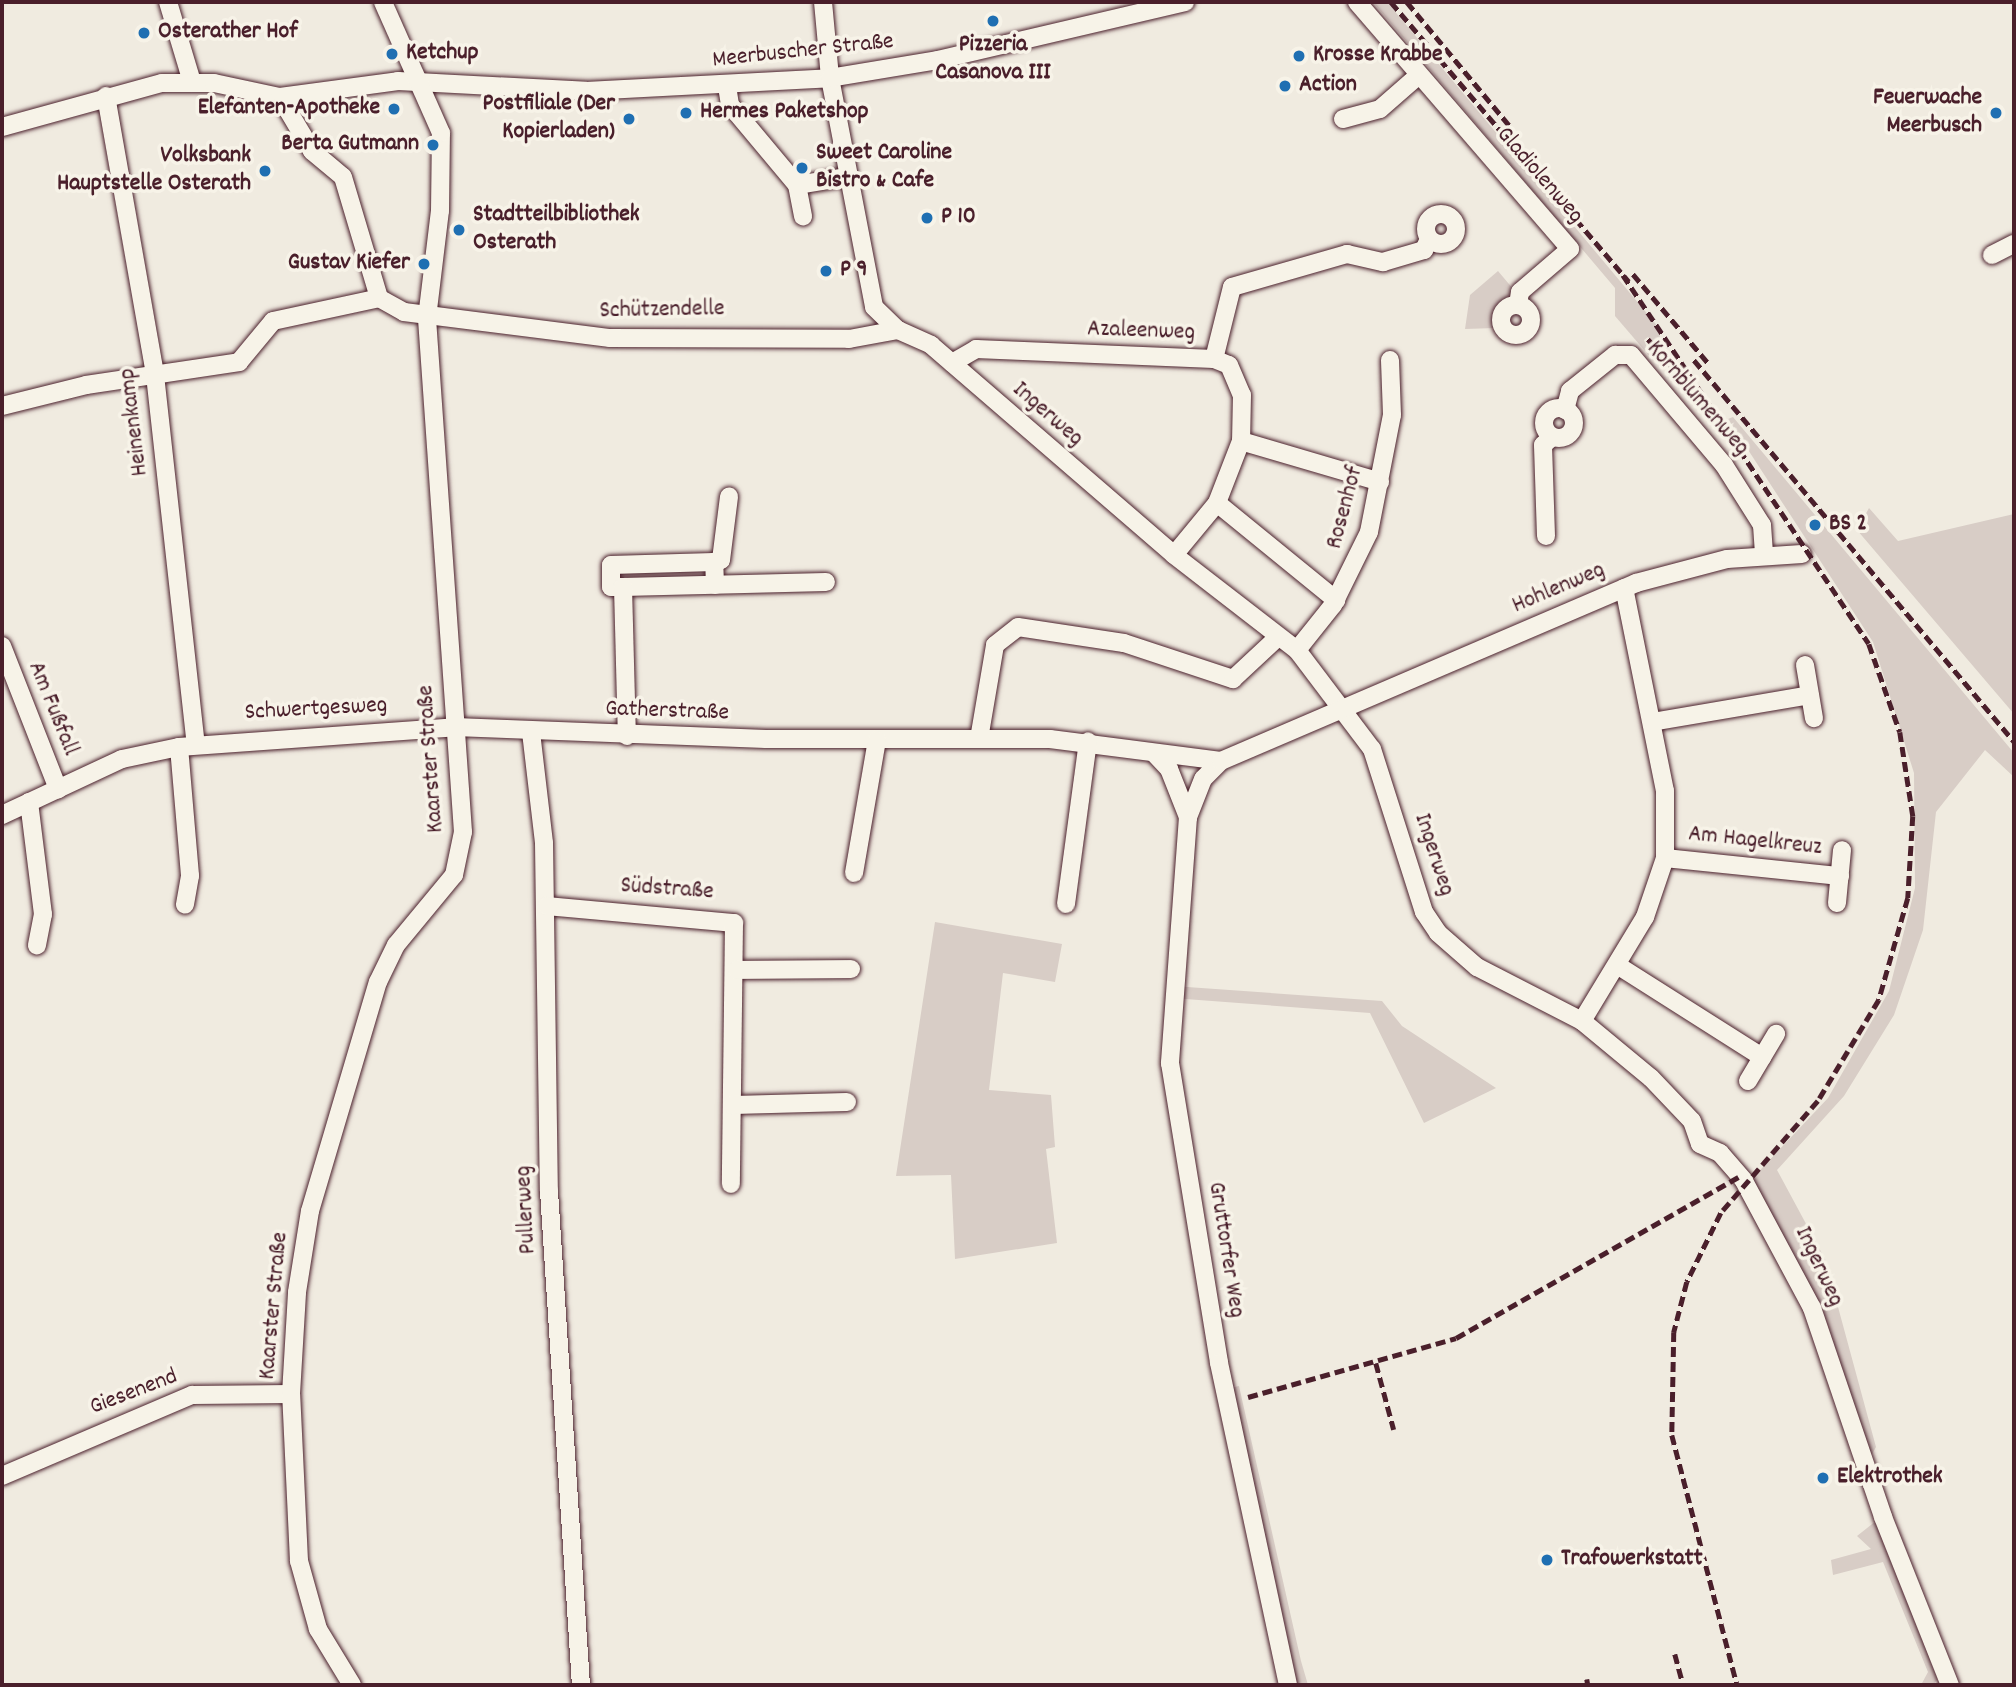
<!DOCTYPE html>
<html>
<head>
<meta charset="utf-8">
<style>
  body { margin:0 }
  #map { position:relative; width:2016px; height:1687px; overflow:hidden; background:#f0ebe0; font-family:Dekko,sans-serif }
  div>[style] { position:absolute }
  [style*='--x'] { left:calc(var(--x)*1px); top:calc(var(--y)*1px); width:calc(var(--w)*1px); rotate:calc(var(--a)*1deg) }
  .green>* { inset:0; background:#d8cdc6 }
  .roads { filter:drop-shadow(0 0 2px #4a1f2b) drop-shadow(0 0 2px #4a1f2b) }
  .minor>* { height:18px; margin:-9px; padding:0 9px; transform-origin:9px; border-radius:9px; background:#f7f3e8 }
  .minor>.ring { margin:-9px; padding:0; box-sizing:content-box; background:none; border:18px solid #f7f3e8; border-radius:50% }
  .rail>* { height:4.5px; margin-top:-2.25px; transform-origin:0; background:repeating-linear-gradient(90deg,#4a1f2b 0 10px,transparent 0 15px) }
  .dots>* { width:19px; height:19px; translate:-50% -50%; box-sizing:border-box; border:4px solid #f7f3e8; border-radius:50% }
  span { translate:-50% -50%; white-space:nowrap; text-align:center; line-height:1.15; -webkit-text-stroke:7px #f7f3e8; paint-order:stroke }
  .poi-label { font-size:24px; color:#4a1f2b; font-weight:700 }
  .left { translate:0 -50%; text-align:left }
  .right { translate:-100% -50%; text-align:right }
  .street-label { font-size:24px; color:#4a1f2b }
  .frame { position:absolute; inset:0; border:4px solid #4a1f2b; pointer-events:none }
</style>
</head>
<body>
<div id="map">
  <div class="green">
    <div style="clip-path:polygon(1373px 2px,1387px 2px,1660px 329px,1659px 350px,1648px 337px,1644px 340px,1651px 358px,1615px 316px,1615px 288px)"></div>
    <div style="clip-path:polygon(1498px 271px,1514px 290px,1496px 308px,1495px 328px,1465px 329px,1470px 295px)"></div>
    <div style="clip-path:polygon(1733px 417px,2014px 753px,2014px 777px,1985px 750px,1936px 812px,1923px 930px,1894px 1015px,1844px 1096px,1777px 1170px,1825px 1259px,1876px 1447px,1871px 1456px,1747px 1184px,1828px 1098px,1889px 991px,1915px 888px,1914px 773px,1873px 642px,1728px 419px)"></div>
    <div style="clip-path:polygon(1869px 508px,1898px 541px,2014px 514px,2014px 714px,1857px 530px)"></div>
    <div style="clip-path:polygon(935px 922px,1062px 944px,1055px 982px,1003px 973px,989px 1090px,1051px 1095px,1055px 1147px,1046px 1149px,1057px 1243px,955px 1259px,951px 1175px,896px 1176px)"></div>
    <div style="clip-path:polygon(1173px 986px,1382px 1001px,1402px 1026px,1496px 1088px,1424px 1123px,1370px 1013px,1172px 998px)"></div>
    <div style="clip-path:polygon(1239px 1386px,1301px 1661px,1308px 1685px,1290px 1685px,1226px 1389px)"></div>
    <div style="clip-path:polygon(1881px 1517px,1942px 1673px,1933px 1685px,1921px 1685px,1928px 1672px,1883px 1562px,1833px 1575px,1831px 1560px,1871px 1549px,1857px 1536px)"></div>
  </div>
  <div class="roads">
    <div class="minor">
      <div style="--x:168;--y:2;--w:84;--a:73.3"></div>
      <div style="--x:823;--y:2;--w:76;--a:84.7"></div>
      <div style="--x:830;--y:78;--w:233;--a:79.1"></div>
      <div style="--x:874;--y:307;--w:33;--a:44"></div>
      <div style="--x:898;--y:330;--w:36;--a:24"></div>
      <div style="--x:931;--y:345;--w:321;--a:40.8"></div>
      <div style="--x:1174;--y:555;--w:155;--a:37.7"></div>
      <div style="--x:1297;--y:650;--w:124;--a:52.9"></div>
      <div style="--x:1372;--y:749;--w:171;--a:72.3"></div>
      <div style="--x:1424;--y:912;--w:25;--a:56"></div>
      <div style="--x:1438;--y:933;--w:52;--a:41.1"></div>
      <div style="--x:1477;--y:967;--w:118;--a:27.2"></div>
      <div style="--x:1582;--y:1021;--w:89;--a:39.6"></div>
      <div style="--x:1651;--y:1078;--w:59;--a:46.4"></div>
      <div style="--x:1692;--y:1121;--w:24;--a:71"></div>
      <div style="--x:1700;--y:1144;--w:22;--a:24"></div>
      <div style="--x:1720;--y:1153;--w:37;--a:49"></div>
      <div style="--x:1744;--y:1181;--w:144;--a:61.8"></div>
      <div style="--x:1812;--y:1308;--w:221;--a:71.2"></div>
      <div style="--x:1883;--y:1517;--w:181;--a:68.3"></div>
      <div style="--x:1357;--y:2;--w:326;--a:49.2"></div>
      <div style="--x:1570;--y:249;--w:66;--a:139.3"></div>
      <div style="--x:1520;--y:292;--w:13;--a:99"></div>
      <div style="--x:727;--y:86;--w:19;--a:81"></div>
      <div style="--x:730;--y:105;--w:104;--a:50.1"></div>
      <div style="--x:797;--y:185;--w:32;--a:79"></div>
      <div style="--x:106;--y:96;--w:283;--a:80"></div>
      <div style="--x:155;--y:375;--w:371;--a:83.7"></div>
      <div style="--x:280;--y:97;--w:63;--a:59.3"></div>
      <div style="--x:312;--y:151;--w:40;--a:40"></div>
      <div style="--x:343;--y:177;--w:126;--a:73.4"></div>
      <div style="--x:379;--y:298;--w:29;--a:29"></div>
      <div style="--x:404;--y:312;--w:208;--a:7.2"></div>
      <div style="--x:610;--y:338;--w:239;--a:0.2"></div>
      <div style="--x:849;--y:339;--w:50;--a:-10.4"></div>
      <div style="--x:1343;--y:119;--w:38;--a:-15"></div>
      <div style="--x:1380;--y:109;--w:52;--a:-41.1"></div>
      <div style="--x:2;--y:127;--w:166;--a:-15.4"></div>
      <div style="--x:162;--y:83;--w:52;--a:0"></div>
      <div style="--x:214;--y:83;--w:67;--a:12"></div>
      <div style="--x:280;--y:97;--w:119;--a:-7.7"></div>
      <div style="--x:398;--y:81;--w:188;--a:3"></div>
      <div style="--x:586;--y:91;--w:244;--a:-3"></div>
      <div style="--x:830;--y:78;--w:109;--a:-9.5"></div>
      <div style="--x:938;--y:60;--w:254;--a:-13.2"></div>
      <div style="--x:797;--y:185;--w:51;--a:-9.1"></div>
      <div class="ring" style="left:1426px;top:214px;width:12px;height:12px"></div>
      <div style="--x:1992;--y:255;--w:25;--a:-27"></div>
      <div class="ring" style="left:1501px;top:305px;width:12px;height:12px"></div>
      <div style="--x:1214;--y:359;--w:74;--a:-76"></div>
      <div style="--x:1232;--y:287;--w:120;--a:-16"></div>
      <div style="--x:1347;--y:254;--w:37;--a:13"></div>
      <div style="--x:1383;--y:262;--w:43;--a:-16.3"></div>
      <div style="--x:1424;--y:250;--w:12;--a:-66"></div>
      <div style="--x:952;--y:363;--w:28;--a:-30"></div>
      <div style="--x:976;--y:349;--w:238;--a:2.4"></div>
      <div style="--x:1214;--y:359;--w:16;--a:22"></div>
      <div style="--x:1229;--y:365;--w:33;--a:67"></div>
      <div style="--x:1242;--y:395;--w:46;--a:91.2"></div>
      <div style="--x:1241;--y:441;--w:66;--a:111.2"></div>
      <div style="--x:1217;--y:503;--w:67;--a:129.6"></div>
      <div style="--x:2;--y:406;--w:87;--a:-14"></div>
      <div style="--x:86;--y:385;--w:155;--a:-8.5"></div>
      <div style="--x:239;--y:362;--w:53;--a:-50.3"></div>
      <div style="--x:273;--y:321;--w:108;--a:-12.2"></div>
      <div class="ring" style="left:1544px;top:408px;width:12px;height:12px"></div>
      <div style="--x:1565;--y:410;--w:20;--a:-75"></div>
      <div style="--x:1570;--y:391;--w:58;--a:-38.7"></div>
      <div style="--x:1615;--y:355;--w:16;--a:0"></div>
      <div style="--x:1631;--y:355;--w:144;--a:49.8"></div>
      <div style="--x:1724;--y:465;--w:71;--a:57.7"></div>
      <div style="--x:1762;--y:525;--w:31;--a:86"></div>
      <div style="--x:1241;--y:441;--w:145;--a:16.4"></div>
      <div style="--x:1217;--y:503;--w:154;--a:39.2"></div>
      <div style="--x:1546;--y:536;--w:91;--a:-91.9"></div>
      <div style="--x:1543;--y:445;--w:12;--a:-42"></div>
      <div style="--x:714;--y:562;--w:7;--a:-16"></div>
      <div style="--x:721;--y:560;--w:64;--a:-82.8"></div>
      <div style="--x:715;--y:585;--w:23;--a:-92"></div>
      <div style="--x:714;--y:562;--w:103;--a:178.3"></div>
      <div style="--x:611;--y:565;--w:22;--a:90"></div>
      <div style="--x:611;--y:587;--w:12;--a:0"></div>
      <div style="--x:623;--y:587;--w:203;--a:-1.4"></div>
      <div style="--x:623;--y:587;--w:149;--a:88.5"></div>
      <div style="--x:2;--y:646;--w:154;--a:68.6"></div>
      <div style="--x:1297;--y:650;--w:58;--a:-51.3"></div>
      <div style="--x:1333;--y:605;--w:81;--a:-63.7"></div>
      <div style="--x:1369;--y:532;--w:119;--a:-78.9"></div>
      <div style="--x:1392;--y:415;--w:55;--a:-92.1"></div>
      <div style="--x:1805;--y:665;--w:54;--a:80.4"></div>
      <div style="--x:1652;--y:722;--w:160;--a:-9.7"></div>
      <div style="--x:531;--y:732;--w:112;--a:83.3"></div>
      <div style="--x:544;--y:843;--w:348;--a:89.2"></div>
      <div style="--x:549;--y:1191;--w:495;--a:86.3"></div>
      <div style="--x:979;--y:739;--w:95;--a:-80.3"></div>
      <div style="--x:995;--y:645;--w:29;--a:-38"></div>
      <div style="--x:1018;--y:627;--w:107;--a:8.6"></div>
      <div style="--x:1124;--y:643;--w:115;--a:18.3"></div>
      <div style="--x:1233;--y:679;--w:62;--a:-43"></div>
      <div style="--x:179;--y:747;--w:129;--a:85.1"></div>
      <div style="--x:190;--y:876;--w:29;--a:100"></div>
      <div style="--x:1155;--y:754;--w:21;--a:47"></div>
      <div style="--x:1169;--y:769;--w:52;--a:68.4"></div>
      <div style="--x:1221;--y:761;--w:25;--a:135"></div>
      <div style="--x:1203;--y:779;--w:41;--a:111.5"></div>
      <div style="--x:1188;--y:817;--w:247;--a:94.2"></div>
      <div style="--x:1170;--y:1063;--w:304;--a:80.7"></div>
      <div style="--x:1219;--y:1363;--w:329;--a:77.9"></div>
      <div style="--x:29;--y:802;--w:113;--a:82.9"></div>
      <div style="--x:43;--y:914;--w:32;--a:101"></div>
      <div style="--x:2;--y:815;--w:132;--a:-25"></div>
      <div style="--x:122;--y:759;--w:58;--a:-11.9"></div>
      <div style="--x:179;--y:747;--w:277;--a:-4.1"></div>
      <div style="--x:455;--y:727;--w:311;--a:2.2"></div>
      <div style="--x:766;--y:739;--w:284;--a:0"></div>
      <div style="--x:1050;--y:739;--w:172;--a:7.3"></div>
      <div style="--x:1221;--y:761;--w:452;--a:-23.2"></div>
      <div style="--x:1636;--y:583;--w:94;--a:-14.8"></div>
      <div style="--x:1727;--y:559;--w:75;--a:-3.8"></div>
      <div style="--x:1665;--y:858;--w:176;--a:5.9"></div>
      <div style="--x:854;--y:873;--w:135;--a:-80.2"></div>
      <div style="--x:1837;--y:903;--w:53;--a:-84.6"></div>
      <div style="--x:1066;--y:904;--w:164;--a:-82.3"></div>
      <div style="--x:547;--y:906;--w:188;--a:5.2"></div>
      <div style="--x:734;--y:923;--w:261;--a:90.7"></div>
      <div style="--x:1617;--y:965;--w:172;--a:32.4"></div>
      <div style="--x:737;--y:970;--w:114;--a:-0.5"></div>
      <div style="--x:1582;--y:1021;--w:122;--a:-58.8"></div>
      <div style="--x:1645;--y:917;--w:62;--a:-71.3"></div>
      <div style="--x:1665;--y:858;--w:67;--a:-90"></div>
      <div style="--x:1665;--y:791;--w:207;--a:-101.4"></div>
      <div style="--x:1748;--y:1081;--w:55;--a:-59.2"></div>
      <div style="--x:733;--y:1105;--w:114;--a:-1.5"></div>
      <div style="--x:2;--y:1476;--w:207;--a:-23.1"></div>
      <div style="--x:192;--y:1395;--w:99;--a:-0.6"></div>
      <div style="--x:352;--y:1685;--w:66;--a:-121.3"></div>
      <div style="--x:318;--y:1629;--w:71;--a:-105.6"></div>
      <div style="--x:299;--y:1561;--w:167;--a:-92.7"></div>
      <div style="--x:291;--y:1394;--w:102;--a:-86.6"></div>
      <div style="--x:297;--y:1292;--w:82;--a:-80.9"></div>
      <div style="--x:310;--y:1211;--w:239;--a:-73.5"></div>
      <div style="--x:378;--y:982;--w:41;--a:-64.1"></div>
      <div style="--x:396;--y:945;--w:91;--a:-50.4"></div>
      <div style="--x:454;--y:875;--w:44;--a:-78.2"></div>
      <div style="--x:463;--y:832;--w:515;--a:-94.01"></div>
      <div style="--x:427;--y:318;--w:108;--a:-83.1"></div>
      <div style="--x:440;--y:211;--w:78;--a:-89.3"></div>
      <div style="--x:441;--y:133;--w:143;--a:-113.9"></div>
    </div>
  </div>
  <div class="rail">
    <div style="--x:1391;--y:2;--w:367;--a:49.6"></div>
    <div style="--x:1407;--y:2;--w:161;--a:50.3"></div>
    <div style="--x:1633;--y:274;--w:119;--a:49.8"></div>
    <div style="--x:1623;--y:275;--w:443;--a:56.3"></div>
    <div style="--x:1869;--y:644;--w:93;--a:70.6"></div>
    <div style="--x:1900;--y:732;--w:85;--a:81.2"></div>
    <div style="--x:1913;--y:816;--w:82;--a:93.5"></div>
    <div style="--x:1908;--y:898;--w:106;--a:105.9"></div>
    <div style="--x:1879;--y:1000;--w:118;--a:121.1"></div>
    <div style="--x:1818;--y:1101;--w:148;--a:130.9"></div>
    <div style="--x:1721;--y:1213;--w:77;--a:116.2"></div>
    <div style="--x:1687;--y:1282;--w:52;--a:104.6"></div>
    <div style="--x:1674;--y:1332;--w:103;--a:91.1"></div>
    <div style="--x:1672;--y:1435;--w:258;--a:75.4"></div>
    <div style="--x:1648;--y:339;--w:88;--a:49.6"></div>
    <div style="--x:1694;--y:360;--w:498;--a:50"></div>
    <div style="--x:1376;--y:1363;--w:69;--a:75"></div>
    <div style="--x:1248;--y:1397;--w:216;--a:-15.8"></div>
    <div style="--x:1456;--y:1338;--w:329;--a:-29.7"></div>
    <div style="--x:1675;--y:1654;--w:31;--a:75"></div>
    <div style="--x:1587;--y:1679;--w:6;--a:81"></div>
  </div>
  <div class="dots">
    <div style="left:993px;top:21px;background:#1f6fb2"></div>
    <div style="left:144px;top:33px;background:#1f6fb2"></div>
    <div style="left:392px;top:54px;background:#1f6fb2"></div>
    <div style="left:1299px;top:56px;background:#1f6fb2"></div>
    <div style="left:1285px;top:86px;background:#1f6fb2"></div>
    <div style="left:394px;top:109px;background:#1f6fb2"></div>
    <div style="left:686px;top:113px;background:#1f6fb2"></div>
    <div style="left:1996px;top:113px;background:#1f6fb2"></div>
    <div style="left:629px;top:119px;background:#1f6fb2"></div>
    <div style="left:433px;top:145px;background:#1f6fb2"></div>
    <div style="left:802px;top:168px;background:#1f6fb2"></div>
    <div style="left:265px;top:171px;background:#1f6fb2"></div>
    <div style="left:927px;top:218px;background:#1f6fb2"></div>
    <div style="left:459px;top:230px;background:#1f6fb2"></div>
    <div style="left:424px;top:264px;background:#1f6fb2"></div>
    <div style="left:826px;top:271px;background:#1f6fb2"></div>
    <div style="left:1815px;top:525px;background:#1f6fb2"></div>
    <div style="left:1823px;top:1478px;background:#1f6fb2"></div>
    <div style="left:1547px;top:1560px;background:#1f6fb2"></div>
  </div>
  <div class="poi-label">
    <span class="left" style="left:158px;top:33px">Osterather Hof</span>
    <span style="left:993px;top:60px">Pizzeria<br>Casanova III</span>
    <span class="left" style="left:406px;top:54px">Ketchup</span>
    <span class="left" style="left:1313px;top:56px">Krosse Krabbe</span>
    <span class="left" style="left:1299px;top:86px">Action</span>
    <span class="right" style="left:1982px;top:113px">Feuerwache<br>Meerbusch</span>
    <span class="right" style="left:615px;top:119px">Postfiliale (Der<br>Kopierladen)</span>
    <span class="right" style="left:380px;top:109px">Elefanten-Apotheke</span>
    <span class="left" style="left:700px;top:113px">Hermes Paketshop</span>
    <span class="right" style="left:419px;top:145px">Berta Gutmann</span>
    <span class="left" style="left:816px;top:168px">Sweet Caroline<br>Bistro &amp; Cafe</span>
    <span class="right" style="left:251px;top:171px">Volksbank<br>Hauptstelle Osterath</span>
    <span class="left" style="left:473px;top:230px">Stadtteilbibliothek<br>Osterath</span>
    <span class="left" style="left:941px;top:218px">P 10</span>
    <span class="right" style="left:410px;top:264px">Gustav Kiefer</span>
    <span class="left" style="left:840px;top:271px">P 9</span>
    <span class="left" style="left:1829px;top:525px">BS 2</span>
    <span class="left" style="left:1837px;top:1478px">Elektrothek</span>
    <span class="left" style="left:1561px;top:1560px">Trafowerkstatt</span>
  </div>
  <div class="street-label">
    <span style="left:803px;top:52px;rotate:-6deg">Meerbuscher Straße</span>
    <span style="left:1539px;top:176px;rotate:49deg">Gladiolenweg</span>
    <span style="left:662px;top:311px;rotate:-1deg">Schützendelle</span>
    <span style="left:1141px;top:332px;rotate:2deg">Azaleenweg</span>
    <span style="left:1697px;top:399px;rotate:49deg">Kornblumenweg</span>
    <span style="left:1047px;top:415px;rotate:41deg">Ingerweg</span>
    <span style="left:135px;top:422px;rotate:-97deg">Heinenkamp</span>
    <span style="left:1346px;top:508px;rotate:-75deg">Rosenhof</span>
    <span style="left:1559px;top:589px;rotate:-23deg">Hohlenweg</span>
    <span style="left:52px;top:709px;rotate:68deg">Am Fußfall</span>
    <span style="left:316px;top:710px;rotate:-3deg">Schwertgesweg</span>
    <span style="left:667px;top:712px;rotate:2deg">Gatherstraße</span>
    <span style="left:432px;top:759px;rotate:-94deg">Kaarster Straße</span>
    <span style="left:1755px;top:842px;rotate:6deg">Am Hagelkreuz</span>
    <span style="left:1433px;top:855px;rotate:72deg">Ingerweg</span>
    <span style="left:667px;top:890px;rotate:4deg">Südstraße</span>
    <span style="left:527px;top:1210px;rotate:-93deg">Pullerweg</span>
    <span style="left:1225px;top:1250px;rotate:81deg">Gruttorfer Weg</span>
    <span style="left:1818px;top:1267px;rotate:65deg">Ingerweg</span>
    <span style="left:275px;top:1306px;rotate:-85deg">Kaarster Straße</span>
    <span style="left:134px;top:1393px;rotate:-21deg">Giesenend</span>
  </div>
  <div class="frame"></div>
</div>
</body>
</html>
